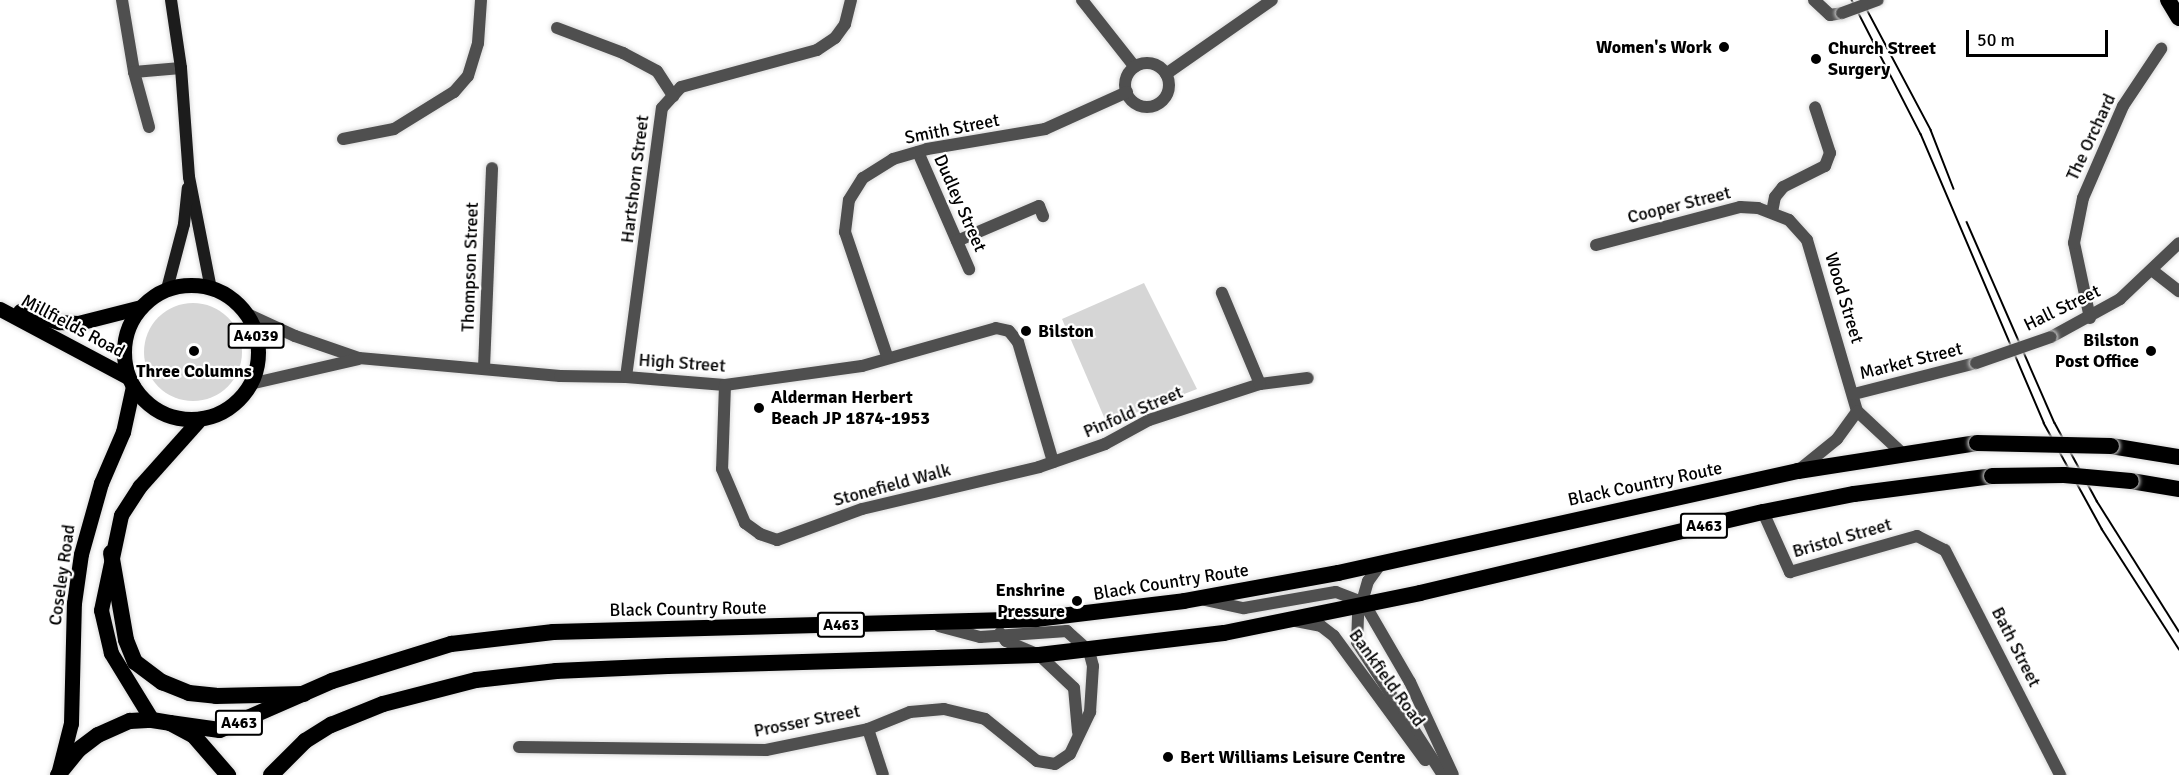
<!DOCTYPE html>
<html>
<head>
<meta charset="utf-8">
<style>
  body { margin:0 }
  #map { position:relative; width:2179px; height:775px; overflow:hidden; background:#fff; font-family:Signika,sans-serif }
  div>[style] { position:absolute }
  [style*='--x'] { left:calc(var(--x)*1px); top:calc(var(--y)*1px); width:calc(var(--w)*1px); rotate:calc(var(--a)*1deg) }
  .green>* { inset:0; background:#d6d6d6 }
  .round { border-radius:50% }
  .roads { filter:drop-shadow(0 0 2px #dbdbdb) drop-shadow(0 0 2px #dbdbdb) }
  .minor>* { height:12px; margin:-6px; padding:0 6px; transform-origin:6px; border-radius:6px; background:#4f4f4f }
  .minor>.ring { margin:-6px; padding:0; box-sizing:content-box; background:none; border:12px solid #4f4f4f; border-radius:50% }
  .tertiary>* { height:12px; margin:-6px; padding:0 6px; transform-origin:6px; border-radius:6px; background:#4f4f4f }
  .secondary>* { height:12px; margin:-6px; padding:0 6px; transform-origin:6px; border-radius:6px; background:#1c1c1c }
  .primary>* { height:15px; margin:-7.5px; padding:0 7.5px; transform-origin:7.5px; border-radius:7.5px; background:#000 }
  .primary>.ring { margin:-7.5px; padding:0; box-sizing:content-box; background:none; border:15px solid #000; border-radius:50% }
  .trunk>* { height:16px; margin:-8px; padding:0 8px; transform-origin:8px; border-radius:8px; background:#000 }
  .tram>* { height:1.5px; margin:-0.75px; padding:0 0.75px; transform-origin:0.75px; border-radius:0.75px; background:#000 }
  .bridges { filter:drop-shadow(0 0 2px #dbdbdb) drop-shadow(0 0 2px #dbdbdb) }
  .minor-bridge>* { height:12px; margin:-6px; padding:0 6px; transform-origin:6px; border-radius:6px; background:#4f4f4f }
  .trunk-bridge>* { height:16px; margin:-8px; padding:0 8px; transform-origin:8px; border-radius:8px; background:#000 }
  .dots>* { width:16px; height:16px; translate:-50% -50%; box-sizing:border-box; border:3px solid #fff; border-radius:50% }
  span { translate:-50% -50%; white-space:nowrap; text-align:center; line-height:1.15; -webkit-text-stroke:4.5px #fff; paint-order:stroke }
  .shield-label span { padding:2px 4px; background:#fff; border:2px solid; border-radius:4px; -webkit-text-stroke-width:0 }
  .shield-label { font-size:16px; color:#000; font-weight:700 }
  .poi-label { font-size:18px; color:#000; font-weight:700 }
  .right { translate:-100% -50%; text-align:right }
  .left { translate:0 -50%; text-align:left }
  .street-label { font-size:18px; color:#000 }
  .scale { position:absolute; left:1966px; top:30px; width:142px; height:27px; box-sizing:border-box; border:3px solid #000; border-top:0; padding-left:8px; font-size:18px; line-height:21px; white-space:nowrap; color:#000; -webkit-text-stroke:4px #fff; paint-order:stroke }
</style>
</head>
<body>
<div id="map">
  <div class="green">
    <div style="clip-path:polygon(1144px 283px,1197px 389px,1107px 424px,1062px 319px)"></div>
    <div class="round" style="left:144px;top:303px;width:98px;height:98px"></div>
  </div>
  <div class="roads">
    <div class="minor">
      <div style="--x:122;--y:0;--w:73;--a:80.5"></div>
      <div style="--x:134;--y:72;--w:47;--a:-4.9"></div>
      <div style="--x:1082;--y:0;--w:85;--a:51.7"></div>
      <div style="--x:1814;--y:0;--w:22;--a:43"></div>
      <div style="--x:1830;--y:15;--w:12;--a:-9"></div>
      <div style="--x:557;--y:28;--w:71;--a:20.7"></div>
      <div style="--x:623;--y:53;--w:38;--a:28"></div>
      <div style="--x:657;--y:71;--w:30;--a:57"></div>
      <div class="ring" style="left:1125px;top:63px;width:32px;height:32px"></div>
      <div style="--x:134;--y:72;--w:57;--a:74.7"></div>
      <div style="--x:1166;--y:74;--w:129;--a:-34.9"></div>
      <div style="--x:343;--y:139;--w:52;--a:-11.1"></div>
      <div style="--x:394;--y:129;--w:70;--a:-31.7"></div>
      <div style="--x:454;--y:92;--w:21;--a:-49"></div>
      <div style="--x:468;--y:76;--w:34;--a:-73"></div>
      <div style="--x:478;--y:43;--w:43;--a:-86"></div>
      <div style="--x:918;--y:152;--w:128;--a:66.4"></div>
      <div style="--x:1772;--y:212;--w:15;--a:-79"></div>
      <div style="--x:1775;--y:197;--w:13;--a:-51"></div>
      <div style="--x:1783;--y:187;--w:47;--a:-26.6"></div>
      <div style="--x:1825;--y:166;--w:14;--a:-69"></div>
      <div style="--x:1830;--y:153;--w:48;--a:-108.1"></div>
      <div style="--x:957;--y:241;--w:89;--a:-23.1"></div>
      <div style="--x:1039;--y:206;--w:11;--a:68"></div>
      <div style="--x:1596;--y:245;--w:149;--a:-14.8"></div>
      <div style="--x:1740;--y:207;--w:18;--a:3"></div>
      <div style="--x:1758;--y:208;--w:33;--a:21"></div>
      <div style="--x:1789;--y:220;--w:27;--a:48"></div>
      <div style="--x:1807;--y:240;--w:178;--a:73.7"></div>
      <div style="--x:1857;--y:411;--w:62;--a:43"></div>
      <div style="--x:2153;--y:271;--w:33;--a:38"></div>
      <div style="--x:245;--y:313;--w:55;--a:24.7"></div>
      <div style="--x:295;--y:336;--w:68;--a:19"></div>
      <div style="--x:359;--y:358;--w:202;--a:5.1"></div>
      <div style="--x:560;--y:376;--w:66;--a:0.9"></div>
      <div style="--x:626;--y:377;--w:99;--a:4.6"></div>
      <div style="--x:725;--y:385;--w:138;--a:-7.9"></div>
      <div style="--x:862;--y:366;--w:139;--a:-15.8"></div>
      <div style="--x:996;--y:328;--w:13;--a:13"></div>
      <div style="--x:1009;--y:331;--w:14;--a:51"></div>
      <div style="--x:1018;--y:342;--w:125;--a:73.7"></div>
      <div style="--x:2090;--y:318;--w:77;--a:-102"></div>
      <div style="--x:2074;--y:243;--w:46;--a:-78.7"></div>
      <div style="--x:2083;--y:198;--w:100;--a:-66.5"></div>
      <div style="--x:2123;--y:106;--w:69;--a:-56.3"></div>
      <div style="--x:2051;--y:337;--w:79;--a:-28.8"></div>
      <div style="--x:2120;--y:299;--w:81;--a:-43.5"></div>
      <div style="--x:887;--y:356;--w:131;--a:-108.7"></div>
      <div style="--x:845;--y:232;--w:32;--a:-83"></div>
      <div style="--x:849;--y:200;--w:26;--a:-58"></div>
      <div style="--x:863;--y:178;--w:36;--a:-32"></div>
      <div style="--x:893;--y:159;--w:35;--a:-16"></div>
      <div style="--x:927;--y:149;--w:120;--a:-9.6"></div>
      <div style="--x:1045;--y:129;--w:90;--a:-24.3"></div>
      <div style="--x:484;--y:368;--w:200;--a:-87.7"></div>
      <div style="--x:626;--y:377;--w:271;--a:-82.4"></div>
      <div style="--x:662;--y:108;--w:28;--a:-48"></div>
      <div style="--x:681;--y:87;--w:141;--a:-15.2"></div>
      <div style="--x:817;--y:50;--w:22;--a:-34"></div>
      <div style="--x:835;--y:38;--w:17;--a:-54"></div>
      <div style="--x:845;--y:24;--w:25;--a:-76"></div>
      <div style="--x:250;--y:384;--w:111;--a:-13"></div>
      <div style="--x:1260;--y:384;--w:48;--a:-7.1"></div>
      <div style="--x:725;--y:385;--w:84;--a:92"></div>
      <div style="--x:722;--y:469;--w:59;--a:66.9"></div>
      <div style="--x:745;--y:523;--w:19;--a:36"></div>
      <div style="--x:760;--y:534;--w:18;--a:19"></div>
      <div style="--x:777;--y:540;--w:90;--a:-20"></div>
      <div style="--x:862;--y:509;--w:182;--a:-13.3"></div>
      <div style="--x:1039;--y:467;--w:70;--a:-19.2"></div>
      <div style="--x:1105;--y:444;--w:50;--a:-28.6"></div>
      <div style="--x:1149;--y:420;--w:117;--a:-18"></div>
      <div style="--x:1260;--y:384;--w:99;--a:-112.7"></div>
      <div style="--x:1854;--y:394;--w:126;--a:-14.3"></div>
      <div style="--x:1799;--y:470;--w:49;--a:-39.2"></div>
      <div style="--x:1837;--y:439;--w:34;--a:-54"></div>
      <div style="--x:1763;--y:512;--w:66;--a:65.8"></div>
      <div style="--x:1790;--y:572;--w:132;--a:-15.8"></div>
      <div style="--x:1917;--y:536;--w:31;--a:27"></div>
      <div style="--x:1945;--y:550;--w:253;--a:62.9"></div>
      <div style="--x:1205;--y:600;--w:40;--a:12"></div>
      <div style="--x:1244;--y:608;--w:93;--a:-9.9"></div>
      <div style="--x:1336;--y:592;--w:30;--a:21"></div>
      <div style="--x:1000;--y:633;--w:10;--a:53"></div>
      <div style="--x:1006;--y:641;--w:36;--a:23"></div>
      <div style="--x:1039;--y:655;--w:48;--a:43.3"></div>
      <div style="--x:1074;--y:688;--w:44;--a:84.8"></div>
      <div style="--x:868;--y:729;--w:48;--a:71.9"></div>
      <div style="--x:519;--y:747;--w:247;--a:0.7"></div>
      <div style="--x:766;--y:750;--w:104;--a:-11.6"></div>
      <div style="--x:868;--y:729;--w:45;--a:-22"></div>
      <div style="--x:910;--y:712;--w:34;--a:-5"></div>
      <div style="--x:944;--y:709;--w:42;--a:13.7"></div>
      <div style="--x:985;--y:719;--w:67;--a:38.9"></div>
      <div style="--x:1037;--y:761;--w:18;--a:9"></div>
      <div style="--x:1055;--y:764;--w:18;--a:-34"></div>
      <div style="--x:1070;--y:754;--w:47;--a:-64.5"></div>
      <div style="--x:1090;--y:712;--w:46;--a:-86.3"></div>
      <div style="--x:1093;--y:666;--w:16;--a:-105"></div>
      <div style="--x:1089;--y:651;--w:30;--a:-138"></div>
      <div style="--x:1067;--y:631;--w:87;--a:176.1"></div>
      <div style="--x:980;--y:637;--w:42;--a:-165"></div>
    </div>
    <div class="tertiary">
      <div style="--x:1382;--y:562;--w:24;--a:126"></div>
      <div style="--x:1368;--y:581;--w:36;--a:106"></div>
      <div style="--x:1358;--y:616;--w:26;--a:92"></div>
      <div style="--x:1357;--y:642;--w:158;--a:57.1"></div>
      <div style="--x:1364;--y:603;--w:91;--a:59.8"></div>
      <div style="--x:1410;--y:682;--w:102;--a:65.2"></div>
      <div style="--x:1296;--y:621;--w:25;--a:11"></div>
      <div style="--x:1321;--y:626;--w:16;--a:38"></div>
      <div style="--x:1334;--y:636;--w:154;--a:53.7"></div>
    </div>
    <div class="secondary">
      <div style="--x:171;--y:0;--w:69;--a:81.6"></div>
      <div style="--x:181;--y:68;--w:109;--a:85.8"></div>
      <div style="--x:189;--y:177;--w:114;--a:78.9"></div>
      <div style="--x:167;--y:289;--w:67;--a:-75.3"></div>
      <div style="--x:184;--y:224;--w:36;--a:-84"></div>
    </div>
    <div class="primary">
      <div class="ring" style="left:124px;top:285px;width:119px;height:119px"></div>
      <div style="--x:0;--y:309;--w:145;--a:28"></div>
      <div style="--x:20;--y:311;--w:41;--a:15.8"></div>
      <div style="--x:59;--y:322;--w:19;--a:3"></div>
      <div style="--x:78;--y:323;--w:65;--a:-14.3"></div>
      <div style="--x:152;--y:720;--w:79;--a:-121.5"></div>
      <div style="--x:111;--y:653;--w:44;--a:-103.1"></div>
      <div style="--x:101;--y:610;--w:97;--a:-78.1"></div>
      <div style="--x:121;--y:515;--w:35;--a:-57"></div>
      <div style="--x:140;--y:486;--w:90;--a:-48.2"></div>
      <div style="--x:58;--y:774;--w:53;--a:-75.7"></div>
      <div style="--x:71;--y:723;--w:120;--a:-88.6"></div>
      <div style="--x:74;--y:603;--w:49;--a:-81.9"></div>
      <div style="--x:81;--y:554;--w:74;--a:-74.3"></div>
      <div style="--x:101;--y:483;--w:56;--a:-66.7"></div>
      <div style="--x:123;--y:432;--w:47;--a:-77.7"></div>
    </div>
    <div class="trunk">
      <div style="--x:2168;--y:0;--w:21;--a:59"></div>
      <div style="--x:2111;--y:446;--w:69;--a:9.2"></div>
      <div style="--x:2131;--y:481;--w:49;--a:9.5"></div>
      <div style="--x:111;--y:553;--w:88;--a:80.2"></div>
      <div style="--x:126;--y:640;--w:24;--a:68"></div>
      <div style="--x:135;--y:662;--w:34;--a:37"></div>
      <div style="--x:162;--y:682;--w:29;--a:22"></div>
      <div style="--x:189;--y:693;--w:27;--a:6"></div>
      <div style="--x:216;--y:696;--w:88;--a:-1.3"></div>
      <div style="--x:170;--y:723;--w:50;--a:8"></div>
      <div style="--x:220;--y:730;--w:122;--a:-23.6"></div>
      <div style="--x:332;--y:681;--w:125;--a:-17.3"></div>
      <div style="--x:451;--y:644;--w:103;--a:-6.7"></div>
      <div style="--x:553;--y:632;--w:483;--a:-1.5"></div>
      <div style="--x:1036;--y:619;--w:149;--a:-6.9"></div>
      <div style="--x:1184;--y:601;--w:157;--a:-10.3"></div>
      <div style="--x:1338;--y:573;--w:471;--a:-12.5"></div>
      <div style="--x:1798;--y:471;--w:181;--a:-8.9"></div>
      <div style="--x:58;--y:775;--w:32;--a:-51"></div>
      <div style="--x:78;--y:750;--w:25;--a:-37"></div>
      <div style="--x:98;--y:735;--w:35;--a:-24"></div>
      <div style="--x:130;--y:721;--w:22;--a:-3"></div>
      <div style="--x:152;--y:720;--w:18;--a:9"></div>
      <div style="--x:170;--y:723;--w:27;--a:28"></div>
      <div style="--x:194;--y:736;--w:52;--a:48.9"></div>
      <div style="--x:271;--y:775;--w:48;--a:-45"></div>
      <div style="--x:305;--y:741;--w:31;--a:-32"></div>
      <div style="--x:331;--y:725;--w:56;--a:-22"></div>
      <div style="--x:383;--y:704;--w:96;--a:-14.5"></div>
      <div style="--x:476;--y:680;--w:81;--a:-6.4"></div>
      <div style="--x:556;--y:671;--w:112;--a:-2.6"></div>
      <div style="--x:668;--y:666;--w:371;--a:-1.7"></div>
      <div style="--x:1039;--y:655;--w:186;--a:-6.8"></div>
      <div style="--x:1224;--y:633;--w:200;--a:-11.5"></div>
      <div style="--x:1420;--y:593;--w:352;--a:-13.3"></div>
      <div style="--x:1763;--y:512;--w:93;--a:-11.2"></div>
      <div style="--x:1854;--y:494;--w:139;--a:-7.4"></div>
    </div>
  </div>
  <div class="tram">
    <div style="--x:1852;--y:0;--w:151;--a:62.8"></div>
    <div style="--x:1921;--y:134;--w:314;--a:66.9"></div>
    <div style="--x:2044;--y:423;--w:121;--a:61.3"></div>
    <div style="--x:2102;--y:529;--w:143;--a:57.3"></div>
    <div style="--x:1862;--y:0;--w:147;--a:62"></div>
    <div style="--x:1931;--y:130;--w:63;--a:68.7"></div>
    <div style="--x:1967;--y:222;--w:219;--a:66.4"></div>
    <div style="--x:2055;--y:423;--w:89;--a:61.7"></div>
    <div style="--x:2097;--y:501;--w:154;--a:57.8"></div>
  </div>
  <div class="bridges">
    <div class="minor-bridge">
      <div style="--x:1842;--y:13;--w:38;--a:-20"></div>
      <div style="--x:1976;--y:363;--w:79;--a:-19.1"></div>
    </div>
    <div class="trunk-bridge">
      <div style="--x:1977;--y:443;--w:134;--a:1.3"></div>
      <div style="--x:1992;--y:476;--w:72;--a:-0.8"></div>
      <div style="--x:2064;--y:475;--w:67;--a:5.1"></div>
    </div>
  </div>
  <div class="dots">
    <div style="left:1724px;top:47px;background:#000"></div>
    <div style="left:1816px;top:59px;background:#000"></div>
    <div style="left:1026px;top:331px;background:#000"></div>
    <div style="left:194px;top:351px;background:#000"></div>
    <div style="left:2151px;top:351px;background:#000"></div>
    <div style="left:759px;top:408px;background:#000"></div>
    <div style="left:1077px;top:601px;background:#000"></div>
    <div style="left:1168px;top:757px;background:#000"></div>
  </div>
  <div class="shield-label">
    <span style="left:256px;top:336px">A4039</span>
    <span style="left:1704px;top:526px">A463</span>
    <span style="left:841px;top:625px">A463</span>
    <span style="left:239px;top:723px">A463</span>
  </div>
  <div class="poi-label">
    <span class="right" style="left:1712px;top:47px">Women's Work</span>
    <span class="left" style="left:1828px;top:59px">Church Street<br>Surgery</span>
    <span class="left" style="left:1038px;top:331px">Bilston</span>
    <span class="right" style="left:2139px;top:351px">Bilston<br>Post Office</span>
    <span style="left:194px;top:371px">Three Columns</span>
    <span class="left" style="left:771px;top:408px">Alderman Herbert<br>Beach JP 1874-1953</span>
    <span class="right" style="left:1065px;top:601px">Enshrine<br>Pressure</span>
    <span class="left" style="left:1180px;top:757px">Bert Williams Leisure Centre</span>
  </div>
  <div class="street-label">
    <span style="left:952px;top:129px;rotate:-11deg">Smith Street</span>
    <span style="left:2091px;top:137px;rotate:-65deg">The Orchard</span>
    <span style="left:635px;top:179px;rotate:-83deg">Hartshorn Street</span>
    <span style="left:960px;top:203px;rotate:66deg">Dudley Street</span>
    <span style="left:1679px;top:205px;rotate:-14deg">Cooper Street</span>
    <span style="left:470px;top:267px;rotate:-88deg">Thompson Street</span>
    <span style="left:1844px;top:298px;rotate:73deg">Wood Street</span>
    <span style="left:2062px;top:308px;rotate:-26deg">Hall Street</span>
    <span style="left:73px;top:326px;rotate:28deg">Millfields Road</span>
    <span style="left:1911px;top:361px;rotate:-14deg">Market Street</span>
    <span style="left:682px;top:363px;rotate:4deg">High Street</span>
    <span style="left:1133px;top:412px;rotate:-23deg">Pinfold Street</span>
    <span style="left:1645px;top:484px;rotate:-12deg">Black Country Route</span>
    <span style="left:892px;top:485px;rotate:-15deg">Stonefield Walk</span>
    <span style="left:1842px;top:538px;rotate:-16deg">Bristol Street</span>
    <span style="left:62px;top:575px;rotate:-82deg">Coseley Road</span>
    <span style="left:1171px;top:582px;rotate:-9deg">Black Country Route</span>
    <span style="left:688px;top:609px;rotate:-1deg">Black Country Route</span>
    <span style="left:2016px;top:647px;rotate:63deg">Bath Street</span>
    <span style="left:1387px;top:678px;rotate:54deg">Bankfield Road</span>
    <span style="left:807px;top:721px;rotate:-11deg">Prosser Street</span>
  </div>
  <div class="scale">50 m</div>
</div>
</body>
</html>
